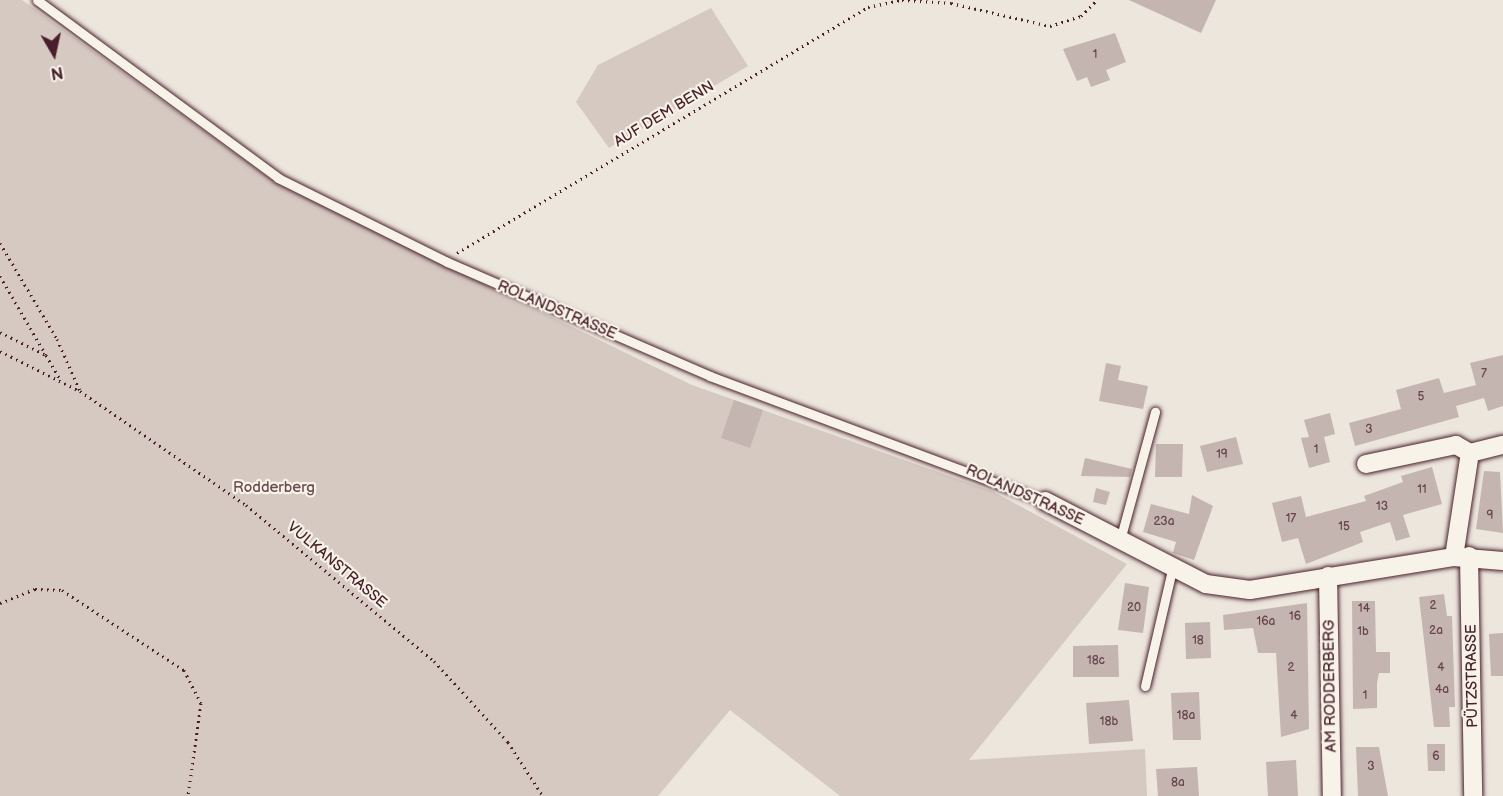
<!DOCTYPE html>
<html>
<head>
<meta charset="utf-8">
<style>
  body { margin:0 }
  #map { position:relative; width:1503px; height:796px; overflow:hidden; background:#ece6dd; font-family:"Balsamiq Sans",sans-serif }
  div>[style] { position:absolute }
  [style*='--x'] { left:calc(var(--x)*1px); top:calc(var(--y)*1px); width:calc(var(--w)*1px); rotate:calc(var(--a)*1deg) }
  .green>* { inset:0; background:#d5c9c2 }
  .building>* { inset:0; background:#c4b5b0 }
  .path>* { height:3px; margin-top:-1.5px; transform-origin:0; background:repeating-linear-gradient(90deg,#4a1f2b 0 1.5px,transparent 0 6px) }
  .roads { filter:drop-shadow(0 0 2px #4a1f2b) drop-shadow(0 0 2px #4a1f2b) }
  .service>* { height:9px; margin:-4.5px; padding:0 4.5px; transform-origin:4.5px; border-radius:4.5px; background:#f7f3e8 }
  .minor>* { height:18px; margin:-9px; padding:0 9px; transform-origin:9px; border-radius:9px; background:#f7f3e8 }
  span { translate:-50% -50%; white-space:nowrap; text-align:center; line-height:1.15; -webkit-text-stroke:4.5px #f7f3e8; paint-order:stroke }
  .number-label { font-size:12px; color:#68444c }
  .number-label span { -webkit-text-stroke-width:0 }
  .street-label { font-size:15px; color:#4a1f2b }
  .park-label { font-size:15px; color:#6d4a51 }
  .north { position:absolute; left:24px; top:24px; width:60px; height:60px; -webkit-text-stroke:4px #f7f3e8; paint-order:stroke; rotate:171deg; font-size:16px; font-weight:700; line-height:24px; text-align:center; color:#4a1f2b }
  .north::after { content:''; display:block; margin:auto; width:21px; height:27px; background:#4a1f2b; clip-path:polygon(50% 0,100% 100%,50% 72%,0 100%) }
</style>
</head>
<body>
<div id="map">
  <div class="green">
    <div style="clip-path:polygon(0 0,22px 0,276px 183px,692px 385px,992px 491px,1127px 564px,969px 760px,1145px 749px,1147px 796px,840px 796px,730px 710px,658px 796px,0 796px)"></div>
    <div style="clip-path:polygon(711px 8px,748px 66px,609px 148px,576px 102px,598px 65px)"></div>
  </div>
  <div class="building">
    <div style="clip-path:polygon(1129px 0,1216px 0,1201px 33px)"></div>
    <div style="clip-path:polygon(1115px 33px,1126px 62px,1106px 70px,1110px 80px,1091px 87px,1087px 77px,1077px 81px,1063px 49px)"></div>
    <div style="clip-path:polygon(1503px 355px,1503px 406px,1488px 411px,1484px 398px,1456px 406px,1459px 417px,1355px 446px,1349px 423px,1401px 409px,1396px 390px,1439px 378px,1444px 393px,1476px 385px,1470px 363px)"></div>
    <div style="clip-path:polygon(1106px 363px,1121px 366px,1118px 380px,1148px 386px,1143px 409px,1099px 401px)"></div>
    <div style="clip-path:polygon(734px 400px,763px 410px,750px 448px,721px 438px)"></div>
    <div style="clip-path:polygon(1330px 413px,1335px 434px,1324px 437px,1330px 462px,1309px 468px,1301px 438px,1309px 437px,1304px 420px)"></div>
    <div style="clip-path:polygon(1236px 437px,1243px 464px,1207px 472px,1200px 446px)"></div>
    <div style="clip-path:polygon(1156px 444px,1183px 444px,1182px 477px,1155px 477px)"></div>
    <div style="clip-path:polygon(1085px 458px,1132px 469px,1130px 477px,1081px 476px)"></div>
    <div style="clip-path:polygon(1432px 467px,1442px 504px,1403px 515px,1410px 537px,1396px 541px,1390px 522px,1360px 532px,1363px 542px,1306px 564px,1298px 538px,1282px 542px,1272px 503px,1301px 496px,1306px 517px,1366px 501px,1364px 496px,1403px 482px,1401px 476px)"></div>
    <div style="clip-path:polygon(1484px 471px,1500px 472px,1503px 533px,1476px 529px)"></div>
    <div style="clip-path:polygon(1096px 488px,1110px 492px,1106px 505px,1093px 502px)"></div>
    <div style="clip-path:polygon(1192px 495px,1213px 506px,1194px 560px,1173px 553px,1176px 542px,1143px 532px,1151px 504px,1189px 514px)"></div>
    <div style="clip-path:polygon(1125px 583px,1149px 587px,1143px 633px,1118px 630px)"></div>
    <div style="clip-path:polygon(1444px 594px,1447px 616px,1452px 616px,1455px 707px,1449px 707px,1450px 727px,1434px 727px,1419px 597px)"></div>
    <div style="clip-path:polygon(1352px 601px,1375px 601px,1376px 652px,1390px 652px,1390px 673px,1379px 673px,1377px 683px,1377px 708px,1353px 709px)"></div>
    <div style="clip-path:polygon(1307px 603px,1309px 729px,1281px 737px,1276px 653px,1258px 653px,1253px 628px,1224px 630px,1223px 615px)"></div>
    <div style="clip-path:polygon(1210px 622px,1211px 658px,1186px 659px,1185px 623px)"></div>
    <div style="clip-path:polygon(1503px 633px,1503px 676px,1491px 676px,1489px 634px)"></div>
    <div style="clip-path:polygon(1118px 645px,1119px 677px,1073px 677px,1073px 646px)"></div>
    <div style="clip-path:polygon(1199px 692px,1201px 740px,1173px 740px,1171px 693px)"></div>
    <div style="clip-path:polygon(1129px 700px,1133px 741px,1089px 744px,1086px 703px)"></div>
    <div style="clip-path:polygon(1427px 744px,1445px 744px,1445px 771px,1428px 771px)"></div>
    <div style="clip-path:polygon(1356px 747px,1379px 747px,1388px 796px,1358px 796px)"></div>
    <div style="clip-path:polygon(1296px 760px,1298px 796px,1268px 796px,1266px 762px)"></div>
    <div style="clip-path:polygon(1197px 767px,1199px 796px,1158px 796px,1156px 769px)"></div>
  </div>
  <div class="path">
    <div style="--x:902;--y:0;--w:49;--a:3.5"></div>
    <div style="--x:951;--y:3;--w:102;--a:13.1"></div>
    <div style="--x:1050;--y:26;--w:33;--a:-18"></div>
    <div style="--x:1081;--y:16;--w:23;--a:-45"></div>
    <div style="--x:0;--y:243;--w:112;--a:59.3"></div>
    <div style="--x:57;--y:339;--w:57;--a:66.1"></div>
    <div style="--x:457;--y:253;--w:479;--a:-30.9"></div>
    <div style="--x:868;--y:7;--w:34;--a:-12"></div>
    <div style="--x:0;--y:276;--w:91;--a:59.8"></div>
    <div style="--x:0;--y:332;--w:51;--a:26.6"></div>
    <div style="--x:46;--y:355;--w:28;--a:60"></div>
    <div style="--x:0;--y:351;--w:89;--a:26.6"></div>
    <div style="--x:80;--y:391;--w:201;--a:34.5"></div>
    <div style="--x:246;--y:505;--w:244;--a:39.7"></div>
    <div style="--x:434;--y:661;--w:110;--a:47.6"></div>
    <div style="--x:508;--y:742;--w:64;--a:57.1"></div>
    <div style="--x:0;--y:603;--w:38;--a:-22"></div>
    <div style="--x:35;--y:589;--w:27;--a:2"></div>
    <div style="--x:62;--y:590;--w:146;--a:33.3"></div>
    <div style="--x:184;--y:670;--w:37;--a:63"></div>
    <div style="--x:201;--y:703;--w:94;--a:98"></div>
  </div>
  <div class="roads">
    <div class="service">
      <div style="--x:37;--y:0;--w:300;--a:36.4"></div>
      <div style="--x:278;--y:178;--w:189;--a:26.4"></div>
      <div style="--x:447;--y:262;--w:287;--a:23.4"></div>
      <div style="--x:710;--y:376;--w:358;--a:20.5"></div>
      <div style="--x:1120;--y:540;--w:133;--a:-74.7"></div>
      <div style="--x:1145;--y:686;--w:119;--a:-76.9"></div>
    </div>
    <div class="minor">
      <div style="--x:1366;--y:464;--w:92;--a:-11.9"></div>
      <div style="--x:1456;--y:445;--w:16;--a:30"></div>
      <div style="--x:1470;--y:453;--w:34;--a:-14"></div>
      <div style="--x:1045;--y:501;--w:181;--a:27.3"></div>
      <div style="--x:1206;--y:584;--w:44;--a:7.8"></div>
      <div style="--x:1250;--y:590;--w:207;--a:-9.2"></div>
      <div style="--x:1454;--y:557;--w:49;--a:4.7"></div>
      <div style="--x:1469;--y:556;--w:240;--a:89"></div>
      <div style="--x:1454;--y:557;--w:105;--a:-81.3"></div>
      <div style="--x:1328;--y:576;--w:220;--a:89"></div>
    </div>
  </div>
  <div class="number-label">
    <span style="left:1095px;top:55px">1</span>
    <span style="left:1484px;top:374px">7</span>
    <span style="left:1421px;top:397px">5</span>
    <span style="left:1369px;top:430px">3</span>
    <span style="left:1316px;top:450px">1</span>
    <span style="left:1222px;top:455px">19</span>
    <span style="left:1422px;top:490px">11</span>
    <span style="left:1382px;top:507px">13</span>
    <span style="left:1490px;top:516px">9</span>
    <span style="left:1291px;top:519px">17</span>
    <span style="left:1164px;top:522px">23a</span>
    <span style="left:1344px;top:527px">15</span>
    <span style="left:1433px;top:606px">2</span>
    <span style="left:1134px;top:608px">20</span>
    <span style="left:1364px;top:609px">14</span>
    <span style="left:1295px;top:617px">16</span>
    <span style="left:1266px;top:622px">16a</span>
    <span style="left:1436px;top:631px">2a</span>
    <span style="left:1363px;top:632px">1b</span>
    <span style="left:1198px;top:641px">18</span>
    <span style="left:1096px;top:661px">18c</span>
    <span style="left:1291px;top:668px">2</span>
    <span style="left:1441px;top:668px">4</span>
    <span style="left:1442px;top:690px">4a</span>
    <span style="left:1365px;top:696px">1</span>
    <span style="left:1186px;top:716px">18a</span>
    <span style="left:1294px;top:716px">4</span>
    <span style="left:1109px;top:722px">18b</span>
    <span style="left:1436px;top:757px">6</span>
    <span style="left:1371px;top:767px">3</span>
    <span style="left:1178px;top:783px">8a</span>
  </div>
  <div class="street-label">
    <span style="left:664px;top:114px;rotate:-31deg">AUF DEM BENN</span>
    <span style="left:557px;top:310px;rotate:23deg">ROLANDSTRASSE</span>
    <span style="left:1025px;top:495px;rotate:24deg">ROLANDSTRASSE</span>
    <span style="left:337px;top:565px;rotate:40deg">VULKANSTRASSE</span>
    <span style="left:1472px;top:676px;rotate:-91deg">PÜTZSTRASSE</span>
    <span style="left:1330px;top:686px;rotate:-91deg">AM RODDERBERG</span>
  </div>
  <div class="park-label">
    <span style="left:274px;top:488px">Rodderberg</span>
  </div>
  <div class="north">N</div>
</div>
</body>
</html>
